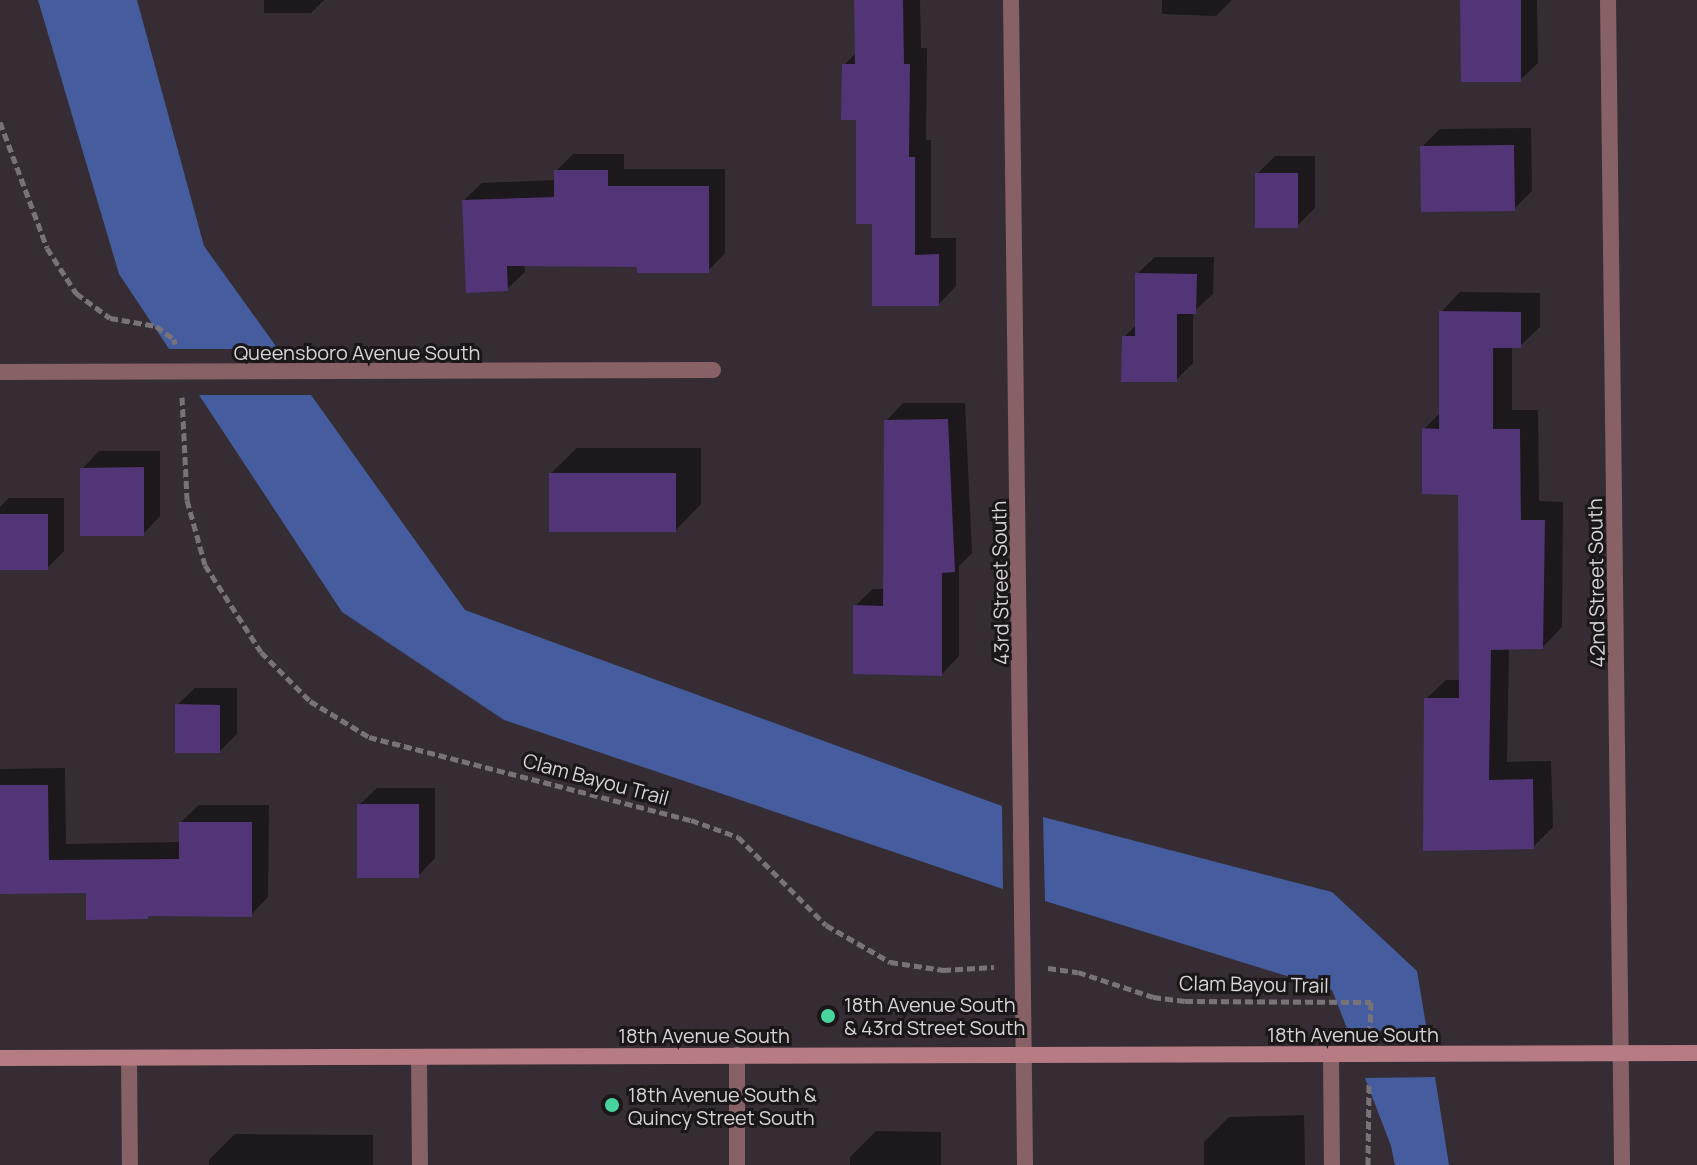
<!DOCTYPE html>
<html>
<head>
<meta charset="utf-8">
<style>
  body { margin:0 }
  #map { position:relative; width:1697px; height:1165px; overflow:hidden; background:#352d33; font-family:Manrope,sans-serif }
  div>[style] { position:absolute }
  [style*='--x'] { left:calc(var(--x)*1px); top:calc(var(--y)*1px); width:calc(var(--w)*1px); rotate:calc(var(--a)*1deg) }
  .water>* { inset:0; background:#455c9e }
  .shadow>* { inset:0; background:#0007 }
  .building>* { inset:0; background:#523576 }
  .path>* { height:5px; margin-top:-2.5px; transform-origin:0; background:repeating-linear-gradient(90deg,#797378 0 8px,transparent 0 12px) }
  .lane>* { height:16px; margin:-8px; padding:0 8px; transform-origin:8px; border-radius:8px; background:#876165 }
  .street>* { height:16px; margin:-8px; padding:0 8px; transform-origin:8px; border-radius:8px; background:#876165 }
  .secondary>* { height:16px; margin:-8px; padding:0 8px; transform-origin:8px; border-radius:8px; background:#b77c83 }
  .dots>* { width:22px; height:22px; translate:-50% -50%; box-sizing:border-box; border:4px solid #1a1719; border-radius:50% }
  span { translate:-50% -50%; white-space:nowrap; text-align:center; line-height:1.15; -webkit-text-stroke:6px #1a1719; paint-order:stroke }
  .street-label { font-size:20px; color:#d8d3d7 }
  .poi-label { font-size:20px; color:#d8d3d7 }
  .left { translate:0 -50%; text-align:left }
</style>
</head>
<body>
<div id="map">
  <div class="water">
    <div style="clip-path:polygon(38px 0,137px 0,204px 246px,278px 349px,169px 349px,119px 274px)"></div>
    <div style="clip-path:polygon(199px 395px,311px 395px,465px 610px,1002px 806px,1003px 889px,504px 720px,342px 612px)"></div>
    <div style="clip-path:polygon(1043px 817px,1332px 892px,1417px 971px,1427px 1031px,1348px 1031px,1332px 990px,1045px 901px)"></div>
    <div style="clip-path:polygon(1435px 1077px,1449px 1165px,1395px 1165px,1391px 1146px,1365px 1078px)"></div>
  </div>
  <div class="shadow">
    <div style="clip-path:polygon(264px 0,324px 0,311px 13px,264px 13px)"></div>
    <div style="clip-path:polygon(856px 0,920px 0,921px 48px,927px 48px,926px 140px,931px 140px,931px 238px,956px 238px,956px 286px,939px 304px,874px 222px,858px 118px,844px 65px,857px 52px)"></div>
    <div style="clip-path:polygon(1162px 0,1232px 0,1216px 16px,1162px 14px)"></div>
    <div style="clip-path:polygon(1462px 0,1537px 0,1538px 63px,1520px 80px)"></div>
    <div style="clip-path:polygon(1531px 128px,1532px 191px,1514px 209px,1422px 147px,1440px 129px)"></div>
    <div style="clip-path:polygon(573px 154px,624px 154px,624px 169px,725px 169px,725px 253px,708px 271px,639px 265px,524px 264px,525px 272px,507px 289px,464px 200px,482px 183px,556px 180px,556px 171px)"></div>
    <div style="clip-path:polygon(1275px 156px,1315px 156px,1315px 208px,1297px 226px,1257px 174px)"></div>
    <div style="clip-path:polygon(1155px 257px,1214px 257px,1213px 294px,1193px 312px,1193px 363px,1176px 380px,1124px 337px,1137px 324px,1137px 274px)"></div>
    <div style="clip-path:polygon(1460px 292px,1540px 293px,1540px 327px,1520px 346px,1512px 346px,1512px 410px,1538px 410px,1539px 501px,1563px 502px,1562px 627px,1543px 647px,1509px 647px,1507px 762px,1551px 761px,1553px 827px,1533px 847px,1426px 699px,1446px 680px,1461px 680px,1460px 493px,1424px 429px,1441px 412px,1441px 312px)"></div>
    <div style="clip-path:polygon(903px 403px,965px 403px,972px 553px,959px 566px,959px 656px,942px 674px,855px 606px,873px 589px,885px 589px,886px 421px)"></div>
    <div style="clip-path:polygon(577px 448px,701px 448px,701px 504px,676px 530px,551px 473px)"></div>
    <div style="clip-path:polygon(99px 451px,160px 451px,160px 516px,143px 534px,82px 469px)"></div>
    <div style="clip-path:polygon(9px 498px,64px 498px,64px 551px,47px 568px,0 568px,0 507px)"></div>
    <div style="clip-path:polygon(195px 688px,237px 688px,237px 734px,220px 751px,177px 705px)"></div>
    <div style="clip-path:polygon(65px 768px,66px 844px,181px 842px,181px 822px,199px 805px,269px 805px,268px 897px,251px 915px,151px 914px,147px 917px,88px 891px,0 892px,0 769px)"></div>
    <div style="clip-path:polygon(377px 788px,435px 788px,435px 858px,418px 876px,359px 805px)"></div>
    <div style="clip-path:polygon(1304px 1115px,1305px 1165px,1204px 1165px,1204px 1142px,1229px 1117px)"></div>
    <div style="clip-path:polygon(876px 1131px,941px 1132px,941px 1165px,850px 1165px,850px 1157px)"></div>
    <div style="clip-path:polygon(235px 1134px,373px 1135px,373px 1165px,209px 1165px,209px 1160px)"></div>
  </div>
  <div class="building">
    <div style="clip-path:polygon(854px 0,903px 0,904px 64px,910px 64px,909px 157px,915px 157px,915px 255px,939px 254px,939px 306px,872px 306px,872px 224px,856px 224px,856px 120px,841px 120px,842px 64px,855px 64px)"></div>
    <div style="clip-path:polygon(1460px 0,1521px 0,1521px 82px,1461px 82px)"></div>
    <div style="clip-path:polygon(1514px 145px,1515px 211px,1421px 212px,1420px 146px)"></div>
    <div style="clip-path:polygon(554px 170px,608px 170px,608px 186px,709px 186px,709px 273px,637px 273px,637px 267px,507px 266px,508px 291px,466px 293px,462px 200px,554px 197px)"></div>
    <div style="clip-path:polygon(1255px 173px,1298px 173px,1298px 228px,1255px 228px)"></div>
    <div style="clip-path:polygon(1135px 273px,1197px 274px,1196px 314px,1177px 314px,1177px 382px,1121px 382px,1122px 336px,1135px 336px)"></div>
    <div style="clip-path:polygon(1439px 311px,1521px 312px,1521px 348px,1493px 348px,1493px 429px,1520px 429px,1521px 520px,1545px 520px,1543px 649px,1491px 650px,1489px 780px,1533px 779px,1534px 849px,1423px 851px,1424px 698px,1459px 698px,1458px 495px,1422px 494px,1422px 428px,1439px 429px)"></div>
    <div style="clip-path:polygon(948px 419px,955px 572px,942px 573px,942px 676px,853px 674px,853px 605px,883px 606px,884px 420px)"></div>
    <div style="clip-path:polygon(144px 467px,144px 536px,80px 536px,80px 468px)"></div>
    <div style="clip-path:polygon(549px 473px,676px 473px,676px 532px,549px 532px)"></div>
    <div style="clip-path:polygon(0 514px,48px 514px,48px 570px,0 570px)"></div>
    <div style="clip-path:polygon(175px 704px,220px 705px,220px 753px,175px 753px)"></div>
    <div style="clip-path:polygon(0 785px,48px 785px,49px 860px,179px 859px,179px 822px,252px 822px,252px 917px,148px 916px,148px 919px,86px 920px,86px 893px,0 894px)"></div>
    <div style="clip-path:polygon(357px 804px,419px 804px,419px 878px,357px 878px)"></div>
  </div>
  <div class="path">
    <div style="--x:0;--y:122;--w:134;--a:69.5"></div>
    <div style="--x:47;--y:248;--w:54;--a:57.2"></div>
    <div style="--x:76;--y:293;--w:42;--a:36.3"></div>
    <div style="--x:110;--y:318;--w:47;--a:9.9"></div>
    <div style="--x:156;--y:326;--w:22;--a:36"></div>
    <div style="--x:174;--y:339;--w:5;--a:79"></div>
    <div style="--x:182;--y:397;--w:103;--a:87.2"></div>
    <div style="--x:187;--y:500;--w:67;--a:74.5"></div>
    <div style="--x:205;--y:565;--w:103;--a:57.2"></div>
    <div style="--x:261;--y:652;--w:69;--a:45"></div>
    <div style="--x:310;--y:701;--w:69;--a:31.4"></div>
    <div style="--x:369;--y:737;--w:333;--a:14.5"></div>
    <div style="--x:691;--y:820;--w:50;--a:19.9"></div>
    <div style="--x:738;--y:837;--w:124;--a:45"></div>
    <div style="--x:826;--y:925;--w:74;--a:30"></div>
    <div style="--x:890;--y:962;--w:54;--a:8.6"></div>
    <div style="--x:943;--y:970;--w:51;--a:-3.4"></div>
    <div style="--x:1048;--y:968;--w:30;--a:8"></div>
    <div style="--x:1078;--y:972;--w:79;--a:18.4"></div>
    <div style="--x:1153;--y:997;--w:32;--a:7"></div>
    <div style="--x:1185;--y:1001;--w:186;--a:0.3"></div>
    <div style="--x:1371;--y:1002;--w:26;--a:92"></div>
    <div style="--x:1368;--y:1165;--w:83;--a:-89.3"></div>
  </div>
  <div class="lane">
    <div style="--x:1331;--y:1054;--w:111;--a:89.5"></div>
    <div style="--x:737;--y:1055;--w:110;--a:90"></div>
    <div style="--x:129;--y:1058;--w:107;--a:89.5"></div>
  </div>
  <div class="street">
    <div style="--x:1011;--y:0;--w:1165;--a:89.31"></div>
    <div style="--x:1608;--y:0;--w:1165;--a:89.31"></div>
    <div style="--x:0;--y:372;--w:713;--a:-0.16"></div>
    <div style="--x:419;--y:1057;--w:108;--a:89.5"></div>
  </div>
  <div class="secondary">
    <div style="--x:0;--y:1058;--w:1697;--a:-0.17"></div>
  </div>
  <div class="dots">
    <div style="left:828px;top:1016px;background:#47d49e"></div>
    <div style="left:612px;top:1105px;background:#47d49e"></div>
  </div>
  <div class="street-label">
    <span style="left:357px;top:352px">Queensboro Avenue South</span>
    <span style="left:1000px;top:583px;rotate:-91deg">43rd Street South</span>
    <span style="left:1596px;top:583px;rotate:-91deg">42nd Street South</span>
    <span style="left:596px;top:779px;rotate:15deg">Clam Bayou Trail</span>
    <span style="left:1254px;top:984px;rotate:1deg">Clam Bayou Trail</span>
    <span style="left:1353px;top:1034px">18th Avenue South</span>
    <span style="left:704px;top:1035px">18th Avenue South</span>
  </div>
  <div class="poi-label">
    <span class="left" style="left:844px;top:1016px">18th Avenue South<br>&amp; 43rd Street South</span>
    <span class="left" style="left:628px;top:1106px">18th Avenue South &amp;<br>Quincy Street South</span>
  </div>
</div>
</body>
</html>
